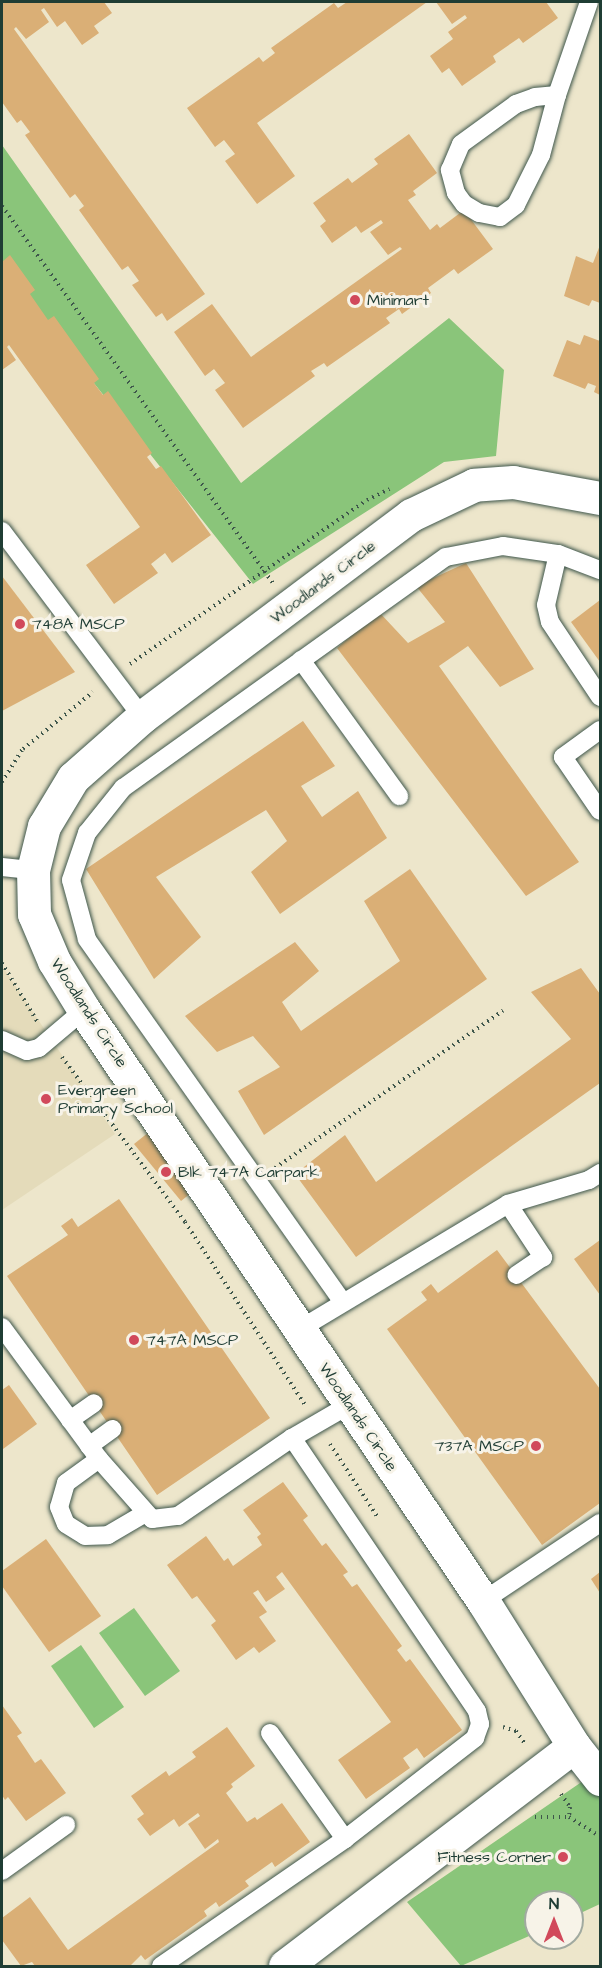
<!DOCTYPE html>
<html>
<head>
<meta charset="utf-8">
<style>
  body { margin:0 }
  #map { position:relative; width:602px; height:1968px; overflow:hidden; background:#ede6cb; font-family:"Architects Daughter",sans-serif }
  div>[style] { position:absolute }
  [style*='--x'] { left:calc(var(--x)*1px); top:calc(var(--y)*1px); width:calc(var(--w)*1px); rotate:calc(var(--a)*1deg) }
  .built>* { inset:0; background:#e4dbba }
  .green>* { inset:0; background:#8ac57a }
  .building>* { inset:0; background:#daaf76 }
  .path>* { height:4px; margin-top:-2px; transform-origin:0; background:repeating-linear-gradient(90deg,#3e564b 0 1.5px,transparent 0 6px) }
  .roads { filter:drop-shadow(0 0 2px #3e564b) drop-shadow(0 0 2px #3e564b) }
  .lane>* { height:18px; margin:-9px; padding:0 9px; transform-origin:9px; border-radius:9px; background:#fff }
  .street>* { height:33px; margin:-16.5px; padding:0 16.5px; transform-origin:16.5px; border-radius:16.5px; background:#fff }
  .dots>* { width:16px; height:16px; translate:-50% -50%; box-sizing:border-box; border:3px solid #f7f3e8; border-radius:50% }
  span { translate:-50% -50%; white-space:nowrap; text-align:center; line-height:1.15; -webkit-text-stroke:6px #f7f3e8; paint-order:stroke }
  .poi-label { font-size:16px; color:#1f3d34 }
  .left { translate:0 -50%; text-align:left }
  .right { translate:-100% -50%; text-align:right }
  .street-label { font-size:16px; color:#1f3d34 }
  .frame { position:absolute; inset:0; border:3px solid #1f3d34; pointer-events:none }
  .north { position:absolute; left:524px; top:1890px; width:60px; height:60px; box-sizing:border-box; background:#f7f3e8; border:2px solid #a1aaa0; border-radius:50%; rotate:0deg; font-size:16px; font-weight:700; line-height:24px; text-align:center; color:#1f3d34 }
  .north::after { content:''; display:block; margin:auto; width:21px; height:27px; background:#d1495b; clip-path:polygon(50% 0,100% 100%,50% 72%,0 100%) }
</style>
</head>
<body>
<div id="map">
  <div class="built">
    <div style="clip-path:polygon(2px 966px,115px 1134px,2px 1210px)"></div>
  </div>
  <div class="green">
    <div style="clip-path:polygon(2px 145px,241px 483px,449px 318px,504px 370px,496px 456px,444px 462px,253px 584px,2px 267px)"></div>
    <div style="clip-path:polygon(134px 1608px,180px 1671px,145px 1696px,99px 1633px)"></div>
    <div style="clip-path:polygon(81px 1645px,124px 1707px,94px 1728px,51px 1666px)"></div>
    <div style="clip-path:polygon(599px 1770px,600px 1904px,572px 1917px,572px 1902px,536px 1902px,536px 1933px,461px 1966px,407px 1902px)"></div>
  </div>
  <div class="building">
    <div style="clip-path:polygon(2px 2px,104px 2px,112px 13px,94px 26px,99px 33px,82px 45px,65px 21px,57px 27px,44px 8px,41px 10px,49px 22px,26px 39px,16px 27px,14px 29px,205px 294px,167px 321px,162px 313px,156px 317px,132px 285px,139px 281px,128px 266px,122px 270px,79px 210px,84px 206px,75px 194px,70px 198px,25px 135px,30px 132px,21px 120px,17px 123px,2px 102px)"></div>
    <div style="clip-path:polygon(347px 2px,427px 2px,257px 123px,295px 176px,257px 204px,225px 161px,235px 154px,224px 140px,215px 147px,187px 108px,259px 57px,263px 62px,275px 53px,271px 48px,334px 3px,338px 8px)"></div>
    <div style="clip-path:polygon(436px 2px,546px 2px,558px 18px,523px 43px,519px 38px,493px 56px,496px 62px,462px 86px,449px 68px,442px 73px,430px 56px,453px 39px,448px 32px,467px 18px,465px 15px,452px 24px)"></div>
    <div style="clip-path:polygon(409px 134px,437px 173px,413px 191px,416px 195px,408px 200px,430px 230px,437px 224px,440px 228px,464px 210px,493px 249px,458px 274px,454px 269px,428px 288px,431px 293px,402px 314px,399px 309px,386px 318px,390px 323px,327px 367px,324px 363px,311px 371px,315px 376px,243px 428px,215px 390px,225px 383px,214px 369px,205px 376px,174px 332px,212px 304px,251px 357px,402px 249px,400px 247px,388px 255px,370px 232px,383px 223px,381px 220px,361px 233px,356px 226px,332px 243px,320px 226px,326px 221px,313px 203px,348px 178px,352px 183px,378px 164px,374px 159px)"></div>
    <div style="clip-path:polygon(600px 245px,600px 310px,600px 303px,592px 300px,589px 306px,564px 296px,576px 256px,593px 263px)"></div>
    <div style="clip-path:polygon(10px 255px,35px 290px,30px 294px,48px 320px,54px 316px,99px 379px,94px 383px,103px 395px,108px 391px,152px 453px,147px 457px,156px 469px,161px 466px,211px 535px,172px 563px,165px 553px,151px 564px,158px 573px,114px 604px,86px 565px,140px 527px,9px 345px,7px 347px,16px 360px,2px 370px,2px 262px)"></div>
    <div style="clip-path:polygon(584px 335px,600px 341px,600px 395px,594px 392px,596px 386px,588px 383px,585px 389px,553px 376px,567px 340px,580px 345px)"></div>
    <div style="clip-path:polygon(466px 563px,534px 669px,500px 687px,468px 646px,439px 666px,579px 862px,526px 896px,337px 648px,379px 612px,408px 643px,445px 622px,416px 586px)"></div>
    <div style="clip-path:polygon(2px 576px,75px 672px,2px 711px)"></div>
    <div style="clip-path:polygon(600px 600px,600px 662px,571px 622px)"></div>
    <div style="clip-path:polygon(303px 721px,335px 766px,301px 786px,322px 817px,358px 791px,387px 838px,280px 914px,251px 872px,287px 841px,266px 810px,156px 877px,201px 937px,154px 979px,86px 869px)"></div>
    <div style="clip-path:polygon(410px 869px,487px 979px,264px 1135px,238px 1091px,280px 1067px,253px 1036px,217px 1052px,185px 1016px,295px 942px,319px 971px,282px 1002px,301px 1031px,400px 961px,364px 901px)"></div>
    <div style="clip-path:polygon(581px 968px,600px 994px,600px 1083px,356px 1257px,295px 1174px,345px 1135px,376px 1182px,571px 1039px,531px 992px)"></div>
    <div style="clip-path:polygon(149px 1132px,196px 1189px,181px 1201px,134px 1144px)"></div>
    <div style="clip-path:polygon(119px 1199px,270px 1418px,157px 1495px,7px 1276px,68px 1235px,61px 1226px,72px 1218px,78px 1227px)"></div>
    <div style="clip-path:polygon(600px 1240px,600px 1295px,574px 1259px)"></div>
    <div style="clip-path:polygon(497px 1250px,600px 1389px,600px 1503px,542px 1545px,387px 1329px,427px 1300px,421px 1292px,431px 1284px,438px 1293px)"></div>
    <div style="clip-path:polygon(9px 1385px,37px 1424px,3px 1449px,2px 1390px)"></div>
    <div style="clip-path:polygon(283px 1482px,308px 1516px,303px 1520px,322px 1546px,326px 1543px,348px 1572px,343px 1575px,352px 1587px,357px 1584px,402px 1646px,397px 1650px,406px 1662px,410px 1659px,462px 1730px,424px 1758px,417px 1748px,403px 1758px,410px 1768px,366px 1799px,338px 1760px,391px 1722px,282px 1572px,276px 1577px,285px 1589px,266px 1602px,258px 1590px,253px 1593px,267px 1612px,259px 1617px,276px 1641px,259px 1653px,254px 1647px,236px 1660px,211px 1625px,216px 1621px,197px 1596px,192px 1599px,167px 1565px,206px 1536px,224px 1561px,228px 1558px,233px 1566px,262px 1545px,257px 1537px,261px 1534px,243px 1510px)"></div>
    <div style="clip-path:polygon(46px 1539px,101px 1616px,49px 1652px,2px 1586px,2px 1571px)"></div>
    <div style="clip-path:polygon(600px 1572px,600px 1593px,591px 1579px)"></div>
    <div style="clip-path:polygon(2px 1705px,22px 1733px,17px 1736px,35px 1763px,41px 1759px,66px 1793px,26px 1821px,8px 1797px,5px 1800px,2px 1795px)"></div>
    <div style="clip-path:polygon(227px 1727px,255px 1766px,231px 1784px,233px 1787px,226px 1793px,247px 1822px,255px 1817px,257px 1820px,282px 1803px,310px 1842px,275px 1867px,272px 1862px,245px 1881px,249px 1886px,219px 1907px,216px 1902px,204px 1911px,207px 1916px,145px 1960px,141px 1955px,130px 1966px,35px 1966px,32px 1962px,21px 1966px,2px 1940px,2px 1918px,30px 1897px,68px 1950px,219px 1842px,218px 1839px,205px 1849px,188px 1824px,200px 1816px,198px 1813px,179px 1827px,174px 1819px,150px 1836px,137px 1819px,144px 1814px,131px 1796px,166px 1771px,169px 1776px,196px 1757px,192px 1752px)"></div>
  </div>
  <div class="path">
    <div style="--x:2;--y:206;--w:464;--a:54.3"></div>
    <div style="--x:130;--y:664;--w:288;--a:-34.7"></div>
    <div style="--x:367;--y:500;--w:25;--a:-26"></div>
    <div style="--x:2;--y:782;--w:39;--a:-58"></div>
    <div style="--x:23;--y:749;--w:90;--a:-39.2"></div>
    <div style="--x:2;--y:963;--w:68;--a:58.9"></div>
    <div style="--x:62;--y:1057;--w:206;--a:53.3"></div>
    <div style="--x:185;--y:1222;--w:219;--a:56.7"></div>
    <div style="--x:275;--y:1168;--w:277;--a:-34.6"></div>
    <div style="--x:330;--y:1444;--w:86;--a:56.9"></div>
    <div style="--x:503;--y:1727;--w:14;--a:17"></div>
    <div style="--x:516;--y:1731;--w:16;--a:55"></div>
    <div style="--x:561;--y:1794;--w:16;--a:55"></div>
    <div style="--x:570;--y:1807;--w:10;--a:96"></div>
    <div style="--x:535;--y:1817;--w:34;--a:0"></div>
    <div style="--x:569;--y:1817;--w:36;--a:32"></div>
  </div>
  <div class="roads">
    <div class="lane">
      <div style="--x:557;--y:95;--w:62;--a:104.9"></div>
      <div style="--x:541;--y:155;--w:56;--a:116.6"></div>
      <div style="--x:516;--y:205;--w:20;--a:143"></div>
      <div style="--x:500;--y:217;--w:21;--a:-169"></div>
      <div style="--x:479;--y:213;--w:17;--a:-149"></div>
      <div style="--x:464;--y:204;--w:14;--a:-126"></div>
      <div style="--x:456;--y:193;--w:24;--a:-105"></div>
      <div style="--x:450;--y:170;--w:28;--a:-67"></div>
      <div style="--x:461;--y:144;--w:68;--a:-36"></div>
      <div style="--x:516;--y:104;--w:20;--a:-20"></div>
      <div style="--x:535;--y:97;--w:22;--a:-5"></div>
      <div style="--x:557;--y:95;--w:98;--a:-71"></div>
      <div style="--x:2;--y:531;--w:233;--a:53"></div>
      <div style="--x:558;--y:554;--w:52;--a:103.2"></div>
      <div style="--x:546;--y:605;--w:17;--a:77"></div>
      <div style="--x:550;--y:622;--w:90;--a:56.3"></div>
      <div style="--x:301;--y:660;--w:168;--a:54.2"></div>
      <div style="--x:600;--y:730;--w:46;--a:143.9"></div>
      <div style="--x:563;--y:757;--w:65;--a:55.6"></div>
      <div style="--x:2;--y:867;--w:31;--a:6"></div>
      <div style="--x:2;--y:1040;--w:27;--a:24"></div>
      <div style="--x:27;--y:1051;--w:12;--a:-14"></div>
      <div style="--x:39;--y:1048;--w:59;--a:-40.2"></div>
      <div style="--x:508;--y:1204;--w:64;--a:56.6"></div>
      <div style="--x:543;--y:1257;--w:32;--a:146"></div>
      <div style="--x:342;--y:1301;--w:443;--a:-125.2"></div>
      <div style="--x:87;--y:939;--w:61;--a:-105.2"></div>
      <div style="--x:71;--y:880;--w:50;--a:-71.2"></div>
      <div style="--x:87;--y:833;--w:58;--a:-51.3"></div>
      <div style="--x:123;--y:788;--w:397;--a:-35.6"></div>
      <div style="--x:446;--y:557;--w:58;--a:-10.9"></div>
      <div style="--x:503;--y:546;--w:56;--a:8.3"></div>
      <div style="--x:558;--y:554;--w:45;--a:20.9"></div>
      <div style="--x:2;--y:1327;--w:164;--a:53.7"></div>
      <div style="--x:99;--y:1459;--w:80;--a:48.5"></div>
      <div style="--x:152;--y:1519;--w:26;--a:-7"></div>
      <div style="--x:178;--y:1516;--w:138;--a:-34.4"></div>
      <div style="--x:292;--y:1438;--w:66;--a:-30.1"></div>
      <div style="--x:300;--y:1329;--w:243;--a:-31"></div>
      <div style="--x:508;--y:1204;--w:84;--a:-16.5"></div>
      <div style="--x:589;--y:1180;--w:13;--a:-32"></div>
      <div style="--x:70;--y:1420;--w:29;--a:-35"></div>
      <div style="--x:89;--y:1446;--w:29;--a:-36"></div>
      <div style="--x:99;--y:1459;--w:41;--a:144"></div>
      <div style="--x:66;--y:1483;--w:25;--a:106"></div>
      <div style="--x:59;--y:1507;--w:18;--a:68"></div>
      <div style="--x:66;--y:1524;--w:22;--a:32"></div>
      <div style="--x:85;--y:1536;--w:23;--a:-2"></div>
      <div style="--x:108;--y:1535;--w:42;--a:-30.3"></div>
      <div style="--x:483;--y:1601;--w:141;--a:-33.7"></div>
      <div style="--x:270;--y:1733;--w:130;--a:54.7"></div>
      <div style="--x:2;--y:1871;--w:79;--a:-35.7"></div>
      <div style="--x:161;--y:1966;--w:224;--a:-34.6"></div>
      <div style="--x:345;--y:1839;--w:165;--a:-37.8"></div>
      <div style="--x:475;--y:1738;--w:15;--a:-70"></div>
      <div style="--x:480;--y:1724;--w:13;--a:-103"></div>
      <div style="--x:477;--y:1711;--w:330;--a:-124.1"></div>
    </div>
    <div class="street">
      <div style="--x:600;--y:498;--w:88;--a:-169.6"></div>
      <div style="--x:513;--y:482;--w:39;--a:176"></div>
      <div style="--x:474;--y:485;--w:70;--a:154.5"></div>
      <div style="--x:411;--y:515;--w:336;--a:143.1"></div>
      <div style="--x:142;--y:717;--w:92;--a:138.5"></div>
      <div style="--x:73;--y:778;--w:56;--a:121.1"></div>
      <div style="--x:44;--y:826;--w:45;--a:104"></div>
      <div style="--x:33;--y:870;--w:44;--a:88.7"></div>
      <div style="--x:34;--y:914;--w:51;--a:66.9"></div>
      <div style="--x:54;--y:961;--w:57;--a:58.5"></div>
      <div style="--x:84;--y:1010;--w:713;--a:55.98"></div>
      <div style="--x:483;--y:1601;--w:171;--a:57.9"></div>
      <div style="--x:574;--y:1746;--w:42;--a:51.8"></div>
      <div style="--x:285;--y:1966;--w:363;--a:-37.3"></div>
    </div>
  </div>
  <div class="dots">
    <div style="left:355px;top:300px;background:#d1495b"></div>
    <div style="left:20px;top:624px;background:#d1495b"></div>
    <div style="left:46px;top:1099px;background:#d1495b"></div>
    <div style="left:166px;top:1172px;background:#d1495b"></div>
    <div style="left:134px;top:1340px;background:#d1495b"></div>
    <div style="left:536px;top:1446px;background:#d1495b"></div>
    <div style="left:563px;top:1857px;background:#d1495b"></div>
  </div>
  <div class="poi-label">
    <span class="left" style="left:367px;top:300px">Minimart</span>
    <span class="left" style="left:32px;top:624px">748A MSCP</span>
    <span class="left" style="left:58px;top:1099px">Evergreen<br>Primary School</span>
    <span class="left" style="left:178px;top:1172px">Blk 747A Carpark</span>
    <span class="left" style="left:146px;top:1340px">747A MSCP</span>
    <span class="right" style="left:524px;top:1446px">737A MSCP</span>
    <span class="right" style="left:551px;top:1857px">Fitness Corner</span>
  </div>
  <div class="street-label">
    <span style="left:323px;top:582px;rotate:-37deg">Woodlands Circle</span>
    <span style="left:89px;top:1013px;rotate:57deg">Woodlands Circle</span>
    <span style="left:358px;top:1417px;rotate:56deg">Woodlands Circle</span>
  </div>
  <div class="frame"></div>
  <div class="north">N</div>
</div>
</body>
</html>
